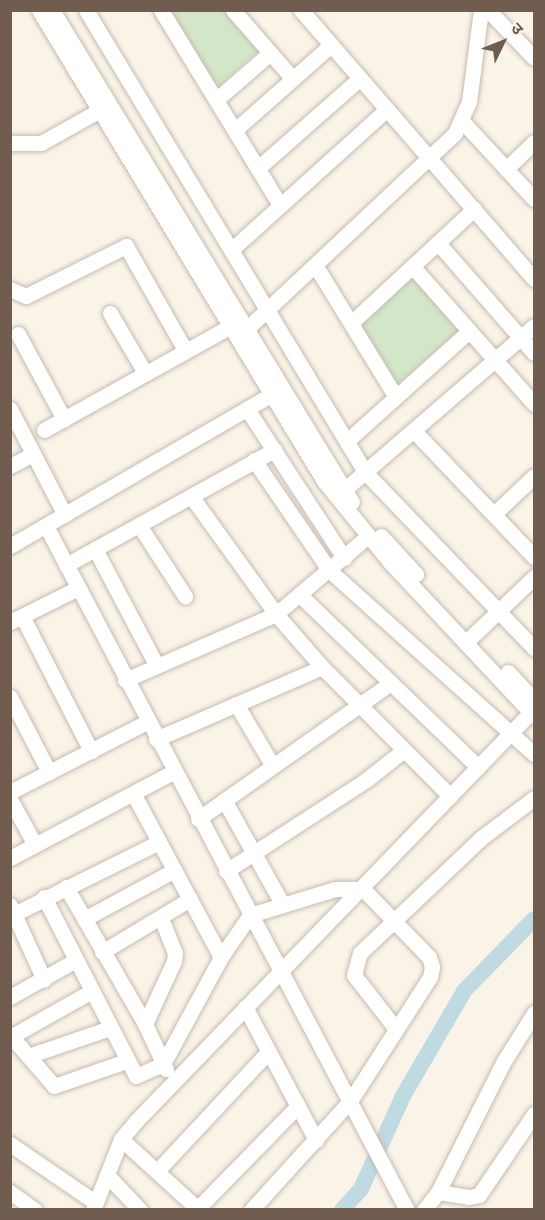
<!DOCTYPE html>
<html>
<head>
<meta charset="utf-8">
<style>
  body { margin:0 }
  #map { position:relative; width:545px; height:1220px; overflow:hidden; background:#faf4e8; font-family:"Sofia Sans Condensed","Noto Sans Devanagari",sans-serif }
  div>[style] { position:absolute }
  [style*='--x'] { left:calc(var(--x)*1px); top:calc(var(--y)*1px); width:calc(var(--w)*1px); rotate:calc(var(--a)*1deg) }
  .green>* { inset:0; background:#d3e6c8 }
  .river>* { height:16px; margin:-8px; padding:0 8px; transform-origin:8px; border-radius:8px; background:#bfdae1 }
  .roads { filter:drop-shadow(0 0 2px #c7baad) drop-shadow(0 0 2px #c7baad) }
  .minor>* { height:15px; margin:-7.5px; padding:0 7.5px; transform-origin:7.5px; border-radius:7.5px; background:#fff }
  span { translate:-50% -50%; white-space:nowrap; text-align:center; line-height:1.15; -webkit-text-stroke:4.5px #fdf8ee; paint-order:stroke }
  .frame { position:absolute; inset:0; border:12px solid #705d4f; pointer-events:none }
  .north { position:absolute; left:473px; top:12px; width:60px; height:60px; -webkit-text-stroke:4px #fdf8ee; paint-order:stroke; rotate:47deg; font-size:16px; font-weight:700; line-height:24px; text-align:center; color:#705d4f }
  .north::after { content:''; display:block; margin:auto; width:21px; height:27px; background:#705d4f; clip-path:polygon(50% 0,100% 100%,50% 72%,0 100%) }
</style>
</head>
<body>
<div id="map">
  <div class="green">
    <div style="clip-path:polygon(169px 11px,228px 11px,262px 48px,216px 89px)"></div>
    <div style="clip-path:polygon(413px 273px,460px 329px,396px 386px,358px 324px)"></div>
  </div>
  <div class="river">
    <div style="--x:342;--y:1210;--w:28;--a:-48"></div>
    <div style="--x:361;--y:1189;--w:102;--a:-65.7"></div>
    <div style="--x:403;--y:1096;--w:121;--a:-59.8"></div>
    <div style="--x:464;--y:991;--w:100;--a:-45.8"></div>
  </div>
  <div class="roads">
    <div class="minor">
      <div style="--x:39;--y:10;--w:551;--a:58.82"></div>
      <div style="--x:324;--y:481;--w:104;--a:50.8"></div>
      <div style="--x:390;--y:562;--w:211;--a:46.9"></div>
      <div style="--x:52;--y:10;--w:576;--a:58.63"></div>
      <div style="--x:86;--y:10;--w:540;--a:58.87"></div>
      <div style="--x:365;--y:472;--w:244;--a:46.2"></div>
      <div style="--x:161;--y:10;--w:228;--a:58.6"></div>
      <div style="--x:233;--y:10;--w:91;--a:49"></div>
      <div style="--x:301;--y:10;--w:356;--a:49.1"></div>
      <div style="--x:488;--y:10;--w:66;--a:46.2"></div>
      <div style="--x:216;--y:100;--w:72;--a:-41"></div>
      <div style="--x:462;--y:121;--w:106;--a:47.3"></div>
      <div style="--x:235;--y:130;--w:128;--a:-41.5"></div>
      <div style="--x:10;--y:143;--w:31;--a:0"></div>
      <div style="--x:41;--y:143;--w:68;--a:-29.2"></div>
      <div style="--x:258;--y:168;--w:136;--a:-41.4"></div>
      <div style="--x:506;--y:169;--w:39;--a:-44"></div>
      <div style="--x:438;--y:243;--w:146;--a:48.9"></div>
      <div style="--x:231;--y:250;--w:210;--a:-42.1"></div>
      <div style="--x:315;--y:265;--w:155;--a:58.5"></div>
      <div style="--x:412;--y:266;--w:184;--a:48.5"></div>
      <div style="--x:10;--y:289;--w:17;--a:24"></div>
      <div style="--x:26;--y:296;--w:112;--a:-26.6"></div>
      <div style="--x:126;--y:246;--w:120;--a:60.4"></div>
      <div style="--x:110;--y:313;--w:69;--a:59.7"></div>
      <div style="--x:351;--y:323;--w:168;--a:-42.8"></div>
      <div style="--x:18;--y:334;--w:97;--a:61.6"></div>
      <div style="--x:239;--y:336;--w:296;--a:-43.2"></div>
      <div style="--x:455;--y:133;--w:34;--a:-66"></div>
      <div style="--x:469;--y:102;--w:93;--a:-82.6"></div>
      <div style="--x:10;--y:409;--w:119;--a:62.6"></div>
      <div style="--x:247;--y:409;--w:178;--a:56.9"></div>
      <div style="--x:44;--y:430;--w:222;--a:-29.1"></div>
      <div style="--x:415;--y:432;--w:173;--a:46.4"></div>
      <div style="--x:347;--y:441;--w:164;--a:-42"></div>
      <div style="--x:254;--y:460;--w:135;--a:55.6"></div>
      <div style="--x:330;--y:571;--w:274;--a:41.9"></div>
      <div style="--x:10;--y:466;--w:26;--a:-28"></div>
      <div style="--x:344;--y:490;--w:251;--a:-40.8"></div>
      <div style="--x:191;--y:496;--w:145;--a:54.2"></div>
      <div style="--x:276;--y:614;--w:70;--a:49"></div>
      <div style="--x:322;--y:667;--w:182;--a:45.2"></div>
      <div style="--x:494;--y:514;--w:55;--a:-43.5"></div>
      <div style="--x:139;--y:525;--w:85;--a:57.1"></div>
      <div style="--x:46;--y:526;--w:773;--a:62.18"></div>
      <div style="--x:381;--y:536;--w:52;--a:47.4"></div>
      <div style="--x:10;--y:546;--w:302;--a:-30.1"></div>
      <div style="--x:95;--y:549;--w:132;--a:62.1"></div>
      <div style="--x:66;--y:565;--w:238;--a:-28.9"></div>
      <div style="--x:302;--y:597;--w:245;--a:44"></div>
      <div style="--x:22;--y:616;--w:152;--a:62.9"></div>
      <div style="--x:10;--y:622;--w:76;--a:-26.6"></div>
      <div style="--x:466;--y:642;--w:94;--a:-43.7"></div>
      <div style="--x:508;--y:672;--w:38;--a:47"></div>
      <div style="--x:125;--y:680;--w:165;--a:-23.6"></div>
      <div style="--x:276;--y:614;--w:121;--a:-40.3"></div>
      <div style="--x:10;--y:697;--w:85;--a:62.5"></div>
      <div style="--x:236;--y:704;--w:72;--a:59.2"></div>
      <div style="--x:156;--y:739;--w:181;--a:-23.4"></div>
      <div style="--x:10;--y:792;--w:154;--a:-27.1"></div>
      <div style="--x:134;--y:795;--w:184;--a:61.8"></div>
      <div style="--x:10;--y:799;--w:52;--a:61.5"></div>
      <div style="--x:224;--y:800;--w:120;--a:60.7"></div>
      <div style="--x:198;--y:819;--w:236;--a:-35.2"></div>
      <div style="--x:10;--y:858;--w:184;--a:-27.8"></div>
      <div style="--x:226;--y:871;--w:167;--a:-33"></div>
      <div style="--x:366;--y:780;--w:48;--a:-38.3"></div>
      <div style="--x:66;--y:887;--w:158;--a:60"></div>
      <div style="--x:145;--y:1024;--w:50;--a:65"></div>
      <div style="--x:44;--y:897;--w:201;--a:62.8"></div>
      <div style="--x:136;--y:1076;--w:30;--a:-24"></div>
      <div style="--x:163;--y:1064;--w:122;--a:-61.5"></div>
      <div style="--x:221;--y:957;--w:51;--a:-55.4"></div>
      <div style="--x:250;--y:915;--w:89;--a:-17"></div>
      <div style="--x:335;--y:889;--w:28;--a:0"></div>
      <div style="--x:363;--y:889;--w:95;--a:45.9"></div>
      <div style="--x:429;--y:957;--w:10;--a:73"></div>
      <div style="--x:432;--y:967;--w:10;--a:101"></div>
      <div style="--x:430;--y:977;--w:148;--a:122.8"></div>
      <div style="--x:350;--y:1101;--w:147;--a:132.2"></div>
      <div style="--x:10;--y:905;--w:82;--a:65.6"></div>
      <div style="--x:10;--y:916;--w:166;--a:-26.4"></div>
      <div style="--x:84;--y:919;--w:103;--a:-28.3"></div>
      <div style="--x:102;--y:952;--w:103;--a:-31.1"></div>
      <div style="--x:10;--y:997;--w:76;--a:-29.3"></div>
      <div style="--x:245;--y:1007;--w:151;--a:61.9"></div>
      <div style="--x:145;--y:1024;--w:69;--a:-65.3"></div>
      <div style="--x:174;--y:961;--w:8;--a:-83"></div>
      <div style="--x:175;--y:953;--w:37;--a:-112"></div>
      <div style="--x:396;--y:1029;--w:68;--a:-127.9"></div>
      <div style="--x:354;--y:975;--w:23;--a:-75"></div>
      <div style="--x:360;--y:953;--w:167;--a:-43.5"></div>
      <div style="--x:481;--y:838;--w:66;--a:-37"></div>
      <div style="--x:10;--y:1035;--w:67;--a:49.2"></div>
      <div style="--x:54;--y:1086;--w:76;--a:-19.1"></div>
      <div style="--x:12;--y:1036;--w:90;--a:-29.4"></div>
      <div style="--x:28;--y:1056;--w:87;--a:-18.9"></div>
      <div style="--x:121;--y:1139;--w:105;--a:42.3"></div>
      <div style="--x:10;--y:1144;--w:96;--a:34.4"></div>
      <div style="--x:157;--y:1171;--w:164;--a:-47"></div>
      <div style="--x:107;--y:1175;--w:48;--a:46.7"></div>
      <div style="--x:10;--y:1192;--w:31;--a:36"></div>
      <div style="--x:438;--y:1192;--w:147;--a:-63.3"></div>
      <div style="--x:504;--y:1061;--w:57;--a:-58"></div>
      <div style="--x:198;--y:1208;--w:143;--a:-45.6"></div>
      <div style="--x:93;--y:1210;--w:76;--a:-68.5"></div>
      <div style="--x:121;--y:1139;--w:25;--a:-50"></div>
      <div style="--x:137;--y:1120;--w:567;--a:-46"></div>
      <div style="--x:424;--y:1210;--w:23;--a:-52"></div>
      <div style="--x:438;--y:1192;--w:31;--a:9"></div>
      <div style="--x:469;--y:1197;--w:10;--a:-11"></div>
      <div style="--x:479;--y:1195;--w:98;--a:-55.8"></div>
    </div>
  </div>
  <div class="frame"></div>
  <div class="north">उ</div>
</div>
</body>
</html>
